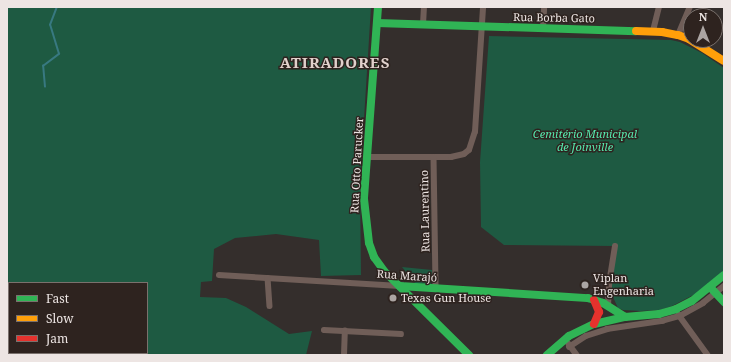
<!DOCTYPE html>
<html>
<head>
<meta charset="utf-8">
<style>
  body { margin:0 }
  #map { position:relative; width:731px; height:362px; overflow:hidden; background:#342e2c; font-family:"Noto Serif",serif }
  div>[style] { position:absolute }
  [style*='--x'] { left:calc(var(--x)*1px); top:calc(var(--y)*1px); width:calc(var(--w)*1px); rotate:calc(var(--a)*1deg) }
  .green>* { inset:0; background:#1e5a42 }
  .stream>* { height:1.5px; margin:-0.75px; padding:0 0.75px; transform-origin:0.75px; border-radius:0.75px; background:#387981 }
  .street>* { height:5.5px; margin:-2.75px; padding:0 2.75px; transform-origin:2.75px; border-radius:2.75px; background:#705e58 }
  .fast>* { height:8px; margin:-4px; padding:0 4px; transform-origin:4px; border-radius:4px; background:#30b455 }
  .slow>* { height:8px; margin:-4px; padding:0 4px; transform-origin:4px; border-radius:4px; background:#ff9f0a }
  .jam>* { height:8px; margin:-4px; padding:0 4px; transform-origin:4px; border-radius:4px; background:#e5322d }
  .dots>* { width:11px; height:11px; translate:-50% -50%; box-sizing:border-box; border:2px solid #2e231f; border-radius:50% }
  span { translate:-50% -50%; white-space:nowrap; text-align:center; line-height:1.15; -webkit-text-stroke:3px #2e231f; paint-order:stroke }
  .street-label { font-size:11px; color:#ede5e3 }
  .park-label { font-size:11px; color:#56e8ad; font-style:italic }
  .poi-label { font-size:11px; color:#ede5e3 }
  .left { translate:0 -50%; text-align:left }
  .district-label { font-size:15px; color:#e1d1cc; font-weight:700; letter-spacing:1px }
  .frame { position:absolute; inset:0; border:8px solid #ede5e3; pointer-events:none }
  .legend { position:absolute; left:8px; top:282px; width:140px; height:72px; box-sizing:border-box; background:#2e231f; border:1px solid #7a716d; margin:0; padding:5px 7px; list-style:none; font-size:12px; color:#ede5e3 }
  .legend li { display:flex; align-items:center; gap:8px; height:20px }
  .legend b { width:20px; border:1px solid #7a716d }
  .north { position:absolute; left:683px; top:8px; width:40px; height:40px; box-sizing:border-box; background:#2e231f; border:1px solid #7a716d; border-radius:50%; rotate:0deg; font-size:11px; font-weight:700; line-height:16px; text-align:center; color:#ede5e3 }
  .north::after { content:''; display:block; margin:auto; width:14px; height:18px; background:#aca5a3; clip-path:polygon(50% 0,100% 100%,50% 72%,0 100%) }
</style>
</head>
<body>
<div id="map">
  <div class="green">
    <div style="clip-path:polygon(7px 7px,371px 7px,360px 183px,361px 275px,321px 276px,319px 240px,276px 234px,235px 238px,214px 249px,212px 281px,201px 282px,200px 297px,226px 298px,246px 307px,289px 334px,312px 331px,306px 355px,60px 355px,58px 353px,147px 353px,147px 283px,9px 283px,9px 324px,7px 324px)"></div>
    <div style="clip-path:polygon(489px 36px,671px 40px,680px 42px,702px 53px,724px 68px,724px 272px,699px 292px,672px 306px,660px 310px,640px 311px,623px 310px,618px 308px,613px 297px,609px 296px,615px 246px,504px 245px,481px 227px,480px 162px)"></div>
    <div style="clip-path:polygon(402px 267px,432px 270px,431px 285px,416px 284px)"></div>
  </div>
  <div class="stream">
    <div style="--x:45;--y:87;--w:21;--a:-95"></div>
    <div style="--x:43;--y:66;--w:20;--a:-37"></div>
    <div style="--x:59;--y:54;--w:30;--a:-107"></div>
    <div style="--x:50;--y:25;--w:19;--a:-69"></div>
  </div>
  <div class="street">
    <div style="--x:423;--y:25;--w:18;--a:-87"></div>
    <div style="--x:543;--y:29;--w:22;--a:-87"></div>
    <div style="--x:653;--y:31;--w:25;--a:-76"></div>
    <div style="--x:678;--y:35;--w:30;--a:-67"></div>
    <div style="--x:367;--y:157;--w:84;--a:0"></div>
    <div style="--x:451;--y:157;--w:13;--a:-13"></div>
    <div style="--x:464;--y:154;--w:6;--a:-39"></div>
    <div style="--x:469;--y:150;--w:19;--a:-72"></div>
    <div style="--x:475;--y:132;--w:125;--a:-86.3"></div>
    <div style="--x:434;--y:157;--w:132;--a:89.1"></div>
    <div style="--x:219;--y:275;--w:181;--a:3.5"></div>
    <div style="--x:268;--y:278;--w:28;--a:86"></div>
    <div style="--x:608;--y:306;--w:22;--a:-87"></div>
    <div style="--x:609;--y:284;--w:38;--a:-81"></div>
    <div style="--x:679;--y:315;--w:49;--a:54.1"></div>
    <div style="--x:324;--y:330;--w:77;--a:3"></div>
    <div style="--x:569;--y:344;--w:14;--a:54"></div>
    <div style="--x:569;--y:347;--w:20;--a:-33"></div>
    <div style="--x:586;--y:336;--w:22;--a:-18"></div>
    <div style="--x:607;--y:329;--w:56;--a:-8.3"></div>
    <div style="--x:662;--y:321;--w:19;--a:-16"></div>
    <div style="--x:680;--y:316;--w:26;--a:-29"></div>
    <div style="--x:703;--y:303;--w:27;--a:-39"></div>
    <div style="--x:344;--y:355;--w:24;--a:-88"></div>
  </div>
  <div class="fast">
    <div style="--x:378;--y:7;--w:193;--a:94.2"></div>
    <div style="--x:364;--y:199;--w:44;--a:83.5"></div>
    <div style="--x:369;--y:243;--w:15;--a:70"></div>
    <div style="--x:374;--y:257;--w:17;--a:54"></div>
    <div style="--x:384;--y:271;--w:120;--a:44.7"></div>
    <div style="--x:377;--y:23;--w:259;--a:1.8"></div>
    <div style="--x:400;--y:286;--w:188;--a:3.7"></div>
    <div style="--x:588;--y:298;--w:16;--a:18"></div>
    <div style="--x:603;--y:303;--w:26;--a:32"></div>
    <div style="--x:710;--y:287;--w:21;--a:47"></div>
    <div style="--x:547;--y:355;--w:29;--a:-41"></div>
    <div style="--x:569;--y:336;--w:28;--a:-26"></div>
    <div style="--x:594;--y:324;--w:32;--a:-13"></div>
    <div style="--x:625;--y:317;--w:34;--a:-5"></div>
    <div style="--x:659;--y:314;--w:18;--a:-16"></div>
    <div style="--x:676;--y:309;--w:18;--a:-27"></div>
    <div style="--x:692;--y:301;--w:41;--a:-39.1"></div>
  </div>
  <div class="slow">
    <div style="--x:636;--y:31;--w:26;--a:2"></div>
    <div style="--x:662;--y:32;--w:16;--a:11"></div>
    <div style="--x:678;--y:35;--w:12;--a:20"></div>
    <div style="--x:689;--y:39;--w:41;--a:32.2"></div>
  </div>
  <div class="jam">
    <div style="--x:594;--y:300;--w:13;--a:67"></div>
    <div style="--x:599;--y:312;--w:13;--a:113"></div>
  </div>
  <div class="dots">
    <div style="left:585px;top:285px;background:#aca5a3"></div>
    <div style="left:393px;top:298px;background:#aca5a3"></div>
  </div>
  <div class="street-label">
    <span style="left:554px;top:18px;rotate:1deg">Rua Borba Gato</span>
    <span style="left:357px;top:165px;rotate:-87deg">Rua Otto Parucker</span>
    <span style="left:425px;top:211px;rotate:-91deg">Rua Laurentino</span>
    <span style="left:407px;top:276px;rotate:4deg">Rua Marajó</span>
  </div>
  <div class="park-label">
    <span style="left:585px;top:141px">Cemitério Municipal<br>de Joinville</span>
  </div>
  <div class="poi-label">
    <span class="left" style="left:593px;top:285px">Viplan<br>Engenharia</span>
    <span class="left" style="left:401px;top:298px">Texas Gun House</span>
  </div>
  <div class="district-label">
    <span style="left:335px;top:63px">ATIRADORES</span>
  </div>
  <div class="frame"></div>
  <ul class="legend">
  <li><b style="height:5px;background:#30b455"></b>Fast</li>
  <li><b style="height:5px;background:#ff9f0a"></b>Slow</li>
  <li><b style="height:5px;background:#e5322d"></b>Jam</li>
  </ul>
  <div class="north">N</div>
</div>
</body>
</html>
